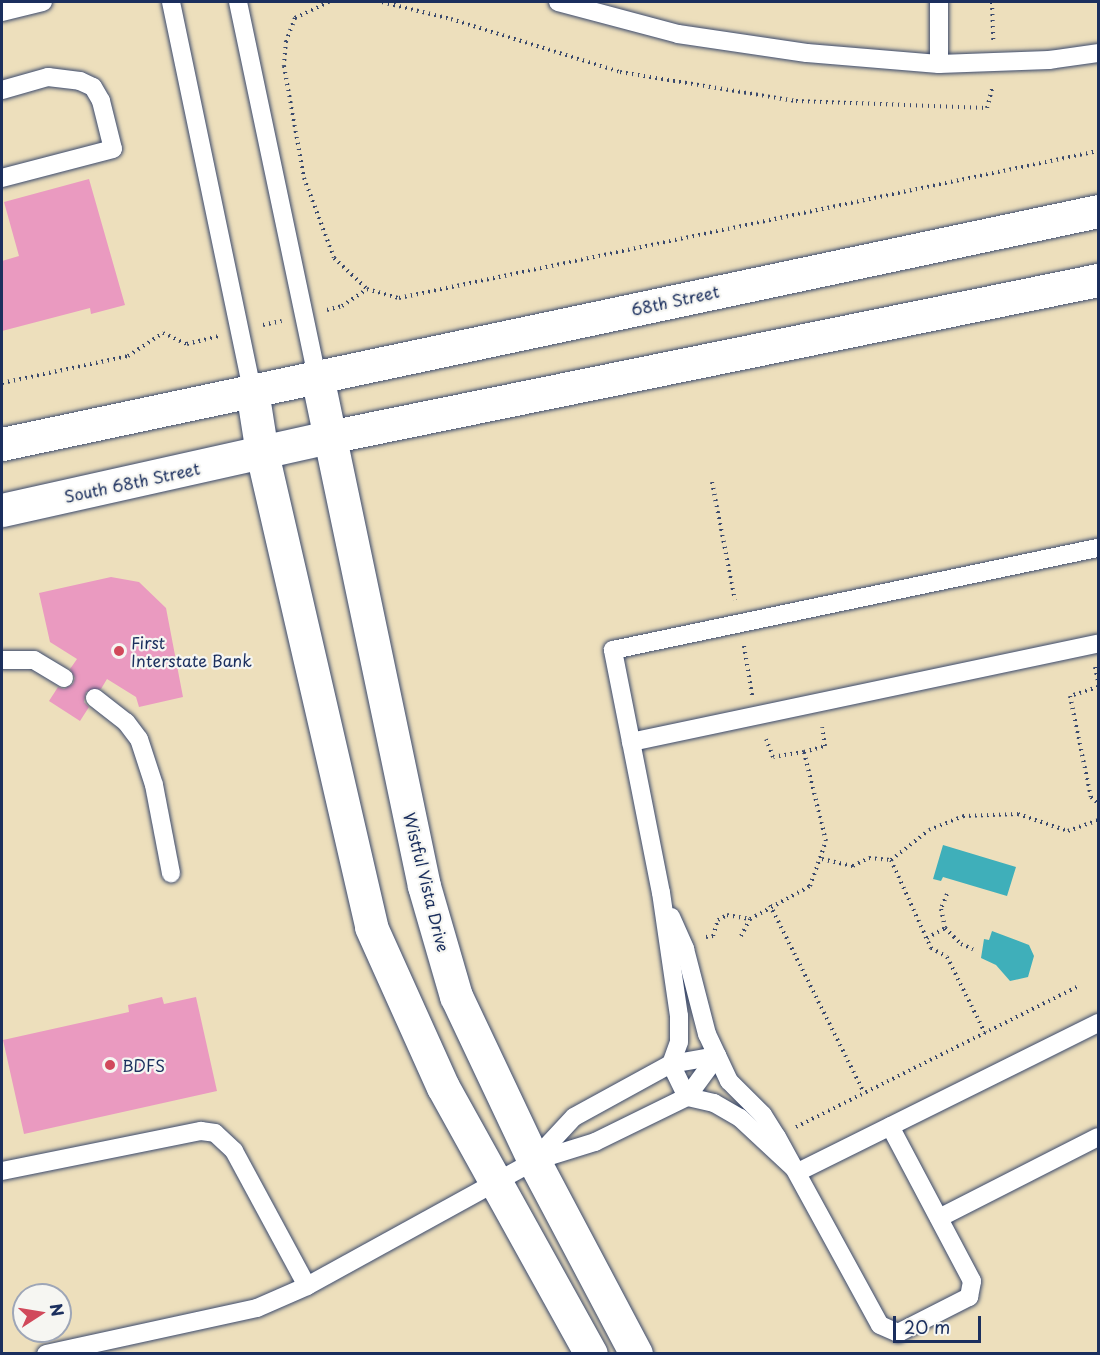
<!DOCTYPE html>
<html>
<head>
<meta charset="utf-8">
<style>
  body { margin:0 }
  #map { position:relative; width:1100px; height:1355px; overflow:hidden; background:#eddfbc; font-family:"Playpen Sans",sans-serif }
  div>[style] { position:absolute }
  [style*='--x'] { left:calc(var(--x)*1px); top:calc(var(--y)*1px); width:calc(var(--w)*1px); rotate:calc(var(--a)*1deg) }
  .water>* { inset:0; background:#3fafba }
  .building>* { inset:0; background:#ea9ac0 }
  .path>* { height:4px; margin-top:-2px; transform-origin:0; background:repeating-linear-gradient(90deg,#3a496c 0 1.5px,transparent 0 6px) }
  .roads { filter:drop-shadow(0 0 2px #3a496c) drop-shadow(0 0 2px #3a496c) }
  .lane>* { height:18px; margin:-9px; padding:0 9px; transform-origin:9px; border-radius:9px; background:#fff }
  .secondary>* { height:33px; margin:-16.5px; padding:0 16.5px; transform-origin:16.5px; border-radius:16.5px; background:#fff }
  .dots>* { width:16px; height:16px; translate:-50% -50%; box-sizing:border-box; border:3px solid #f6f6f2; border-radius:50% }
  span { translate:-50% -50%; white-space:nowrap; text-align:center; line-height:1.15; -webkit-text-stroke:4.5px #f6f6f2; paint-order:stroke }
  .street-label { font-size:16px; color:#1b2f5e }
  .poi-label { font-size:16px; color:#1b2f5e }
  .left { translate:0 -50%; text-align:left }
  .frame { position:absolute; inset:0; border:3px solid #1b2f5e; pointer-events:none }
  .north { position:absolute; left:12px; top:1283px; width:60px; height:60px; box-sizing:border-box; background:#f6f6f2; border:2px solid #9ea6b7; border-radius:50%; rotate:78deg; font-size:16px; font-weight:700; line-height:24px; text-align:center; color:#1b2f5e }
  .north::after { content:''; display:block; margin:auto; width:21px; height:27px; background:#d1495b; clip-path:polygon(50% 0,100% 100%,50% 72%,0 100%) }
  .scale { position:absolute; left:893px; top:1316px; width:88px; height:27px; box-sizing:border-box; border:3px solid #1b2f5e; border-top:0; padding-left:8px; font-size:18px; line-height:21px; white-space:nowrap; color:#1b2f5e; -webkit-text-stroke:4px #f6f6f2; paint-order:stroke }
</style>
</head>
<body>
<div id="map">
  <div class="water">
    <div style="clip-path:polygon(943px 845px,1016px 867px,1007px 896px,943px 877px,941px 881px,933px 879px)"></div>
    <div style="clip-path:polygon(992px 931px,1029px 945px,1034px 956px,1028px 977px,1010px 981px,996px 965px,981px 958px,984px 939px,989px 940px)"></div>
  </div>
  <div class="building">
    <div style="clip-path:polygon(89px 179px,125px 305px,91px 314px,90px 308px,2px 331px,2px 261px,19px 256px,4px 202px)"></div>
    <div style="clip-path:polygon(111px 577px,139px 582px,166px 608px,183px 697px,139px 707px,136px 697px,107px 679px,101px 689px,86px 692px,84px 702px,89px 707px,80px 721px,49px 701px,58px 687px,64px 689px,73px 684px,75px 678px,70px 669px,77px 659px,50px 642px,39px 593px)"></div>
    <div style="clip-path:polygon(162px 997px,164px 1004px,196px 997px,217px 1091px,24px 1134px,3px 1040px,129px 1012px,128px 1005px)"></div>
  </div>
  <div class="path">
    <div style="--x:329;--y:2;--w:38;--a:155"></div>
    <div style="--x:295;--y:18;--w:25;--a:111"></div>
    <div style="--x:286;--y:41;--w:25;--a:95"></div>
    <div style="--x:284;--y:66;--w:114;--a:79.9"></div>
    <div style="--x:304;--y:178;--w:85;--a:69.4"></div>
    <div style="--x:334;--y:258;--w:45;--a:43.2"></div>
    <div style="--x:382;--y:2;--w:71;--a:13.8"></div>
    <div style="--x:451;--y:19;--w:177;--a:17.4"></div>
    <div style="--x:620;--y:72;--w:178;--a:9.4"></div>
    <div style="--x:796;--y:101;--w:191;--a:2.1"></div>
    <div style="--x:987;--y:108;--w:23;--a:-75"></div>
    <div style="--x:992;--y:2;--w:38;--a:88"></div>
    <div style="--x:327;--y:310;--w:16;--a:-15"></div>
    <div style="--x:342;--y:306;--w:30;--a:-34"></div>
    <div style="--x:367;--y:289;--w:33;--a:16"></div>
    <div style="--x:399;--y:298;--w:714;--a:-11.88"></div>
    <div style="--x:263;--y:325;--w:19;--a:-12"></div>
    <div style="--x:2;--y:383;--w:129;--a:-12.1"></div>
    <div style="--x:128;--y:356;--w:42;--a:-33.3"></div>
    <div style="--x:163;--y:333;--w:26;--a:25"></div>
    <div style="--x:187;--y:344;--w:32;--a:-14"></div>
    <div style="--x:712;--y:482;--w:120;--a:79"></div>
    <div style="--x:744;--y:646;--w:50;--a:80.7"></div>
    <div style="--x:1095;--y:667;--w:14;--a:78"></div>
    <div style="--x:1098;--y:687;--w:29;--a:162"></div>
    <div style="--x:1070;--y:696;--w:103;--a:78.3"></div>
    <div style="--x:1091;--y:797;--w:9;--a:41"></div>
    <div style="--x:804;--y:752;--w:22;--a:-16"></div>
    <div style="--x:825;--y:746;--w:19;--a:-99"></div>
    <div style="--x:822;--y:859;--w:32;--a:13"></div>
    <div style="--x:853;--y:866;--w:18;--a:-27"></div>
    <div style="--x:869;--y:858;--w:22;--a:5"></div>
    <div style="--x:891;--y:860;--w:48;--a:-38.3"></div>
    <div style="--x:929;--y:830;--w:37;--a:-22"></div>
    <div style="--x:963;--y:816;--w:55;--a:-2.1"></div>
    <div style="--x:1018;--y:814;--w:53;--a:18.8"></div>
    <div style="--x:1068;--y:831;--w:32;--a:-20"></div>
    <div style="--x:891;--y:860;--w:97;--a:65.6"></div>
    <div style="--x:931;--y:948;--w:18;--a:29"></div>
    <div style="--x:947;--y:957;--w:85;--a:63.4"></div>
    <div style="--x:947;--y:894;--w:16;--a:112"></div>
    <div style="--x:941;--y:909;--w:19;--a:78"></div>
    <div style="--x:945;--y:928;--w:23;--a:45"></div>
    <div style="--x:961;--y:944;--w:13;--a:23"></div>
    <div style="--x:770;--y:905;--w:210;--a:63.4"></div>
    <div style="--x:741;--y:936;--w:19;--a:-62"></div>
    <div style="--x:750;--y:919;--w:68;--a:-28.8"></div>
    <div style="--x:810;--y:886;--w:48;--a:-70.4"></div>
    <div style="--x:826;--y:841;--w:92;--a:-103.9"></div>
    <div style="--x:804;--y:752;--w:31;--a:171"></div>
    <div style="--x:773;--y:757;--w:19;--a:-111"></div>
    <div style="--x:706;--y:937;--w:7;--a:-8"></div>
    <div style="--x:713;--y:936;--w:17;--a:-73"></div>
    <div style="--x:718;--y:920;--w:10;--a:-29"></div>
    <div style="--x:727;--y:915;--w:23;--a:10"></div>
    <div style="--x:927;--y:938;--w:21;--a:-29"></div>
    <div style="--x:796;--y:1127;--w:316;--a:-26.5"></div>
  </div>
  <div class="roads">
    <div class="lane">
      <div style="--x:171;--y:2;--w:396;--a:78.2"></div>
      <div style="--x:238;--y:2;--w:382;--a:78.1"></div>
      <div style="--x:558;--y:2;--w:124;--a:14.9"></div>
      <div style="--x:678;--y:34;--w:130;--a:8.4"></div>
      <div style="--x:807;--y:53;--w:132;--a:4.8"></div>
      <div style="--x:939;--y:64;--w:110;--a:-2.1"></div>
      <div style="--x:1049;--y:60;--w:49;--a:-8.1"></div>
      <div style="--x:2;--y:12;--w:42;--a:-13.7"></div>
      <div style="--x:939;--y:64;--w:62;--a:-90"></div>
      <div style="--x:2;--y:90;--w:48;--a:-15.8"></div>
      <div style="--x:48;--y:77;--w:32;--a:7"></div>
      <div style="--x:80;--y:81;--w:14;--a:25"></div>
      <div style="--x:93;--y:87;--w:16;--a:60"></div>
      <div style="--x:101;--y:101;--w:49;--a:76"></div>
      <div style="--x:113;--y:149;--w:115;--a:165.4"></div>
      <div style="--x:2;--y:660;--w:32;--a:0"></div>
      <div style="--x:34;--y:660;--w:35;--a:31"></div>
      <div style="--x:95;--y:698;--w:39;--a:38"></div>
      <div style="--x:126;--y:722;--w:21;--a:53"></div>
      <div style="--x:139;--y:739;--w:48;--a:71.9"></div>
      <div style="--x:154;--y:785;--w:90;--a:79.1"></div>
      <div style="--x:631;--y:742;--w:477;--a:-11.9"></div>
      <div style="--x:671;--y:917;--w:35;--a:66"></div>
      <div style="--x:685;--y:949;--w:88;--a:75.5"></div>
      <div style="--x:707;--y:1034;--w:52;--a:64.9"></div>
      <div style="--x:729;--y:1081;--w:48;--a:45"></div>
      <div style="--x:763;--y:1115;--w:26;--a:58"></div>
      <div style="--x:777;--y:1137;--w:214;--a:61.3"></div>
      <div style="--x:880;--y:1325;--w:20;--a:24"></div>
      <div style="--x:898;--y:1333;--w:80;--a:-26.9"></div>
      <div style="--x:969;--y:1297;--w:16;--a:-79"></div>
      <div style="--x:972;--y:1281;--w:175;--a:-117.9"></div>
      <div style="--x:535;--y:1159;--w:57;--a:-47.1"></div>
      <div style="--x:574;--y:1117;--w:111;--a:-28.7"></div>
      <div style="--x:671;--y:1064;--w:47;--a:-9.9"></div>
      <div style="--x:2;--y:1171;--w:203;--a:-11.4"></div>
      <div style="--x:201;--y:1131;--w:14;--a:8"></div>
      <div style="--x:215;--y:1133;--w:26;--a:43"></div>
      <div style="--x:234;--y:1151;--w:153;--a:61.6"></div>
      <div style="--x:798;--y:1172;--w:79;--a:-137"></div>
      <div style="--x:740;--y:1118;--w:30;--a:-150"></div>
      <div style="--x:714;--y:1103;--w:28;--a:-167"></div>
      <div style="--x:687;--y:1097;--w:37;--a:-116"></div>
      <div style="--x:671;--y:1064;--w:23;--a:-70"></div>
      <div style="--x:679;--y:1042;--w:26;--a:-90"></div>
      <div style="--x:679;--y:1016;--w:124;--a:-98.3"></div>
      <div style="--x:661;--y:893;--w:248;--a:-101.2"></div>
      <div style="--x:613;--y:650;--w:496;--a:-11.9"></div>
      <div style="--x:798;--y:1172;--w:335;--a:-26.4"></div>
      <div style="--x:939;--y:1218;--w:178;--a:-27"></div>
      <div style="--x:46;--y:1354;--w:216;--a:-12.3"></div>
      <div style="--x:257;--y:1308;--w:55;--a:-23.7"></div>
      <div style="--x:307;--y:1286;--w:259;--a:-28.8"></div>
      <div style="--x:534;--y:1161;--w:64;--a:-17.3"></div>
      <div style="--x:595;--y:1142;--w:102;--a:-26.1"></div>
      <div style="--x:687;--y:1097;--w:51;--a:-53.8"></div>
    </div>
    <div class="secondary">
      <div style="--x:317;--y:376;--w:521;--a:78.15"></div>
      <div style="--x:424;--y:886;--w:115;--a:73.8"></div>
      <div style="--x:456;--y:996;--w:183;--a:64.7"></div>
      <div style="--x:534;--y:1161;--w:218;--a:62.1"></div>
      <div style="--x:252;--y:390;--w:64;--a:81"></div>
      <div style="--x:262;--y:453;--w:486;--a:77"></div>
      <div style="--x:371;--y:927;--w:175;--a:65.8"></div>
      <div style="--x:443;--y:1087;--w:305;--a:61"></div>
      <div style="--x:2;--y:444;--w:1120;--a:-12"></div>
      <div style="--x:2;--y:510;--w:335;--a:-12.6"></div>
      <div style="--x:329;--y:437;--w:785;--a:-11.54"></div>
    </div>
  </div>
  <div class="dots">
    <div style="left:119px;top:651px;background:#d1495b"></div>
    <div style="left:110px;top:1065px;background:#d1495b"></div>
  </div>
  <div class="street-label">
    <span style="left:675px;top:300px;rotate:-12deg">68th Street</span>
    <span style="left:132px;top:482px;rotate:-12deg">South 68th Street</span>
    <span style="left:427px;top:882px;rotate:76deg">Wistful Vista Drive</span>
  </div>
  <div class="poi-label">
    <span class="left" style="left:131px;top:651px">First<br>Interstate Bank</span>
    <span class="left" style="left:122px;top:1065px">BDFS</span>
  </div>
  <div class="frame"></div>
  <div class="north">N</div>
  <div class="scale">20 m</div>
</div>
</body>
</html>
